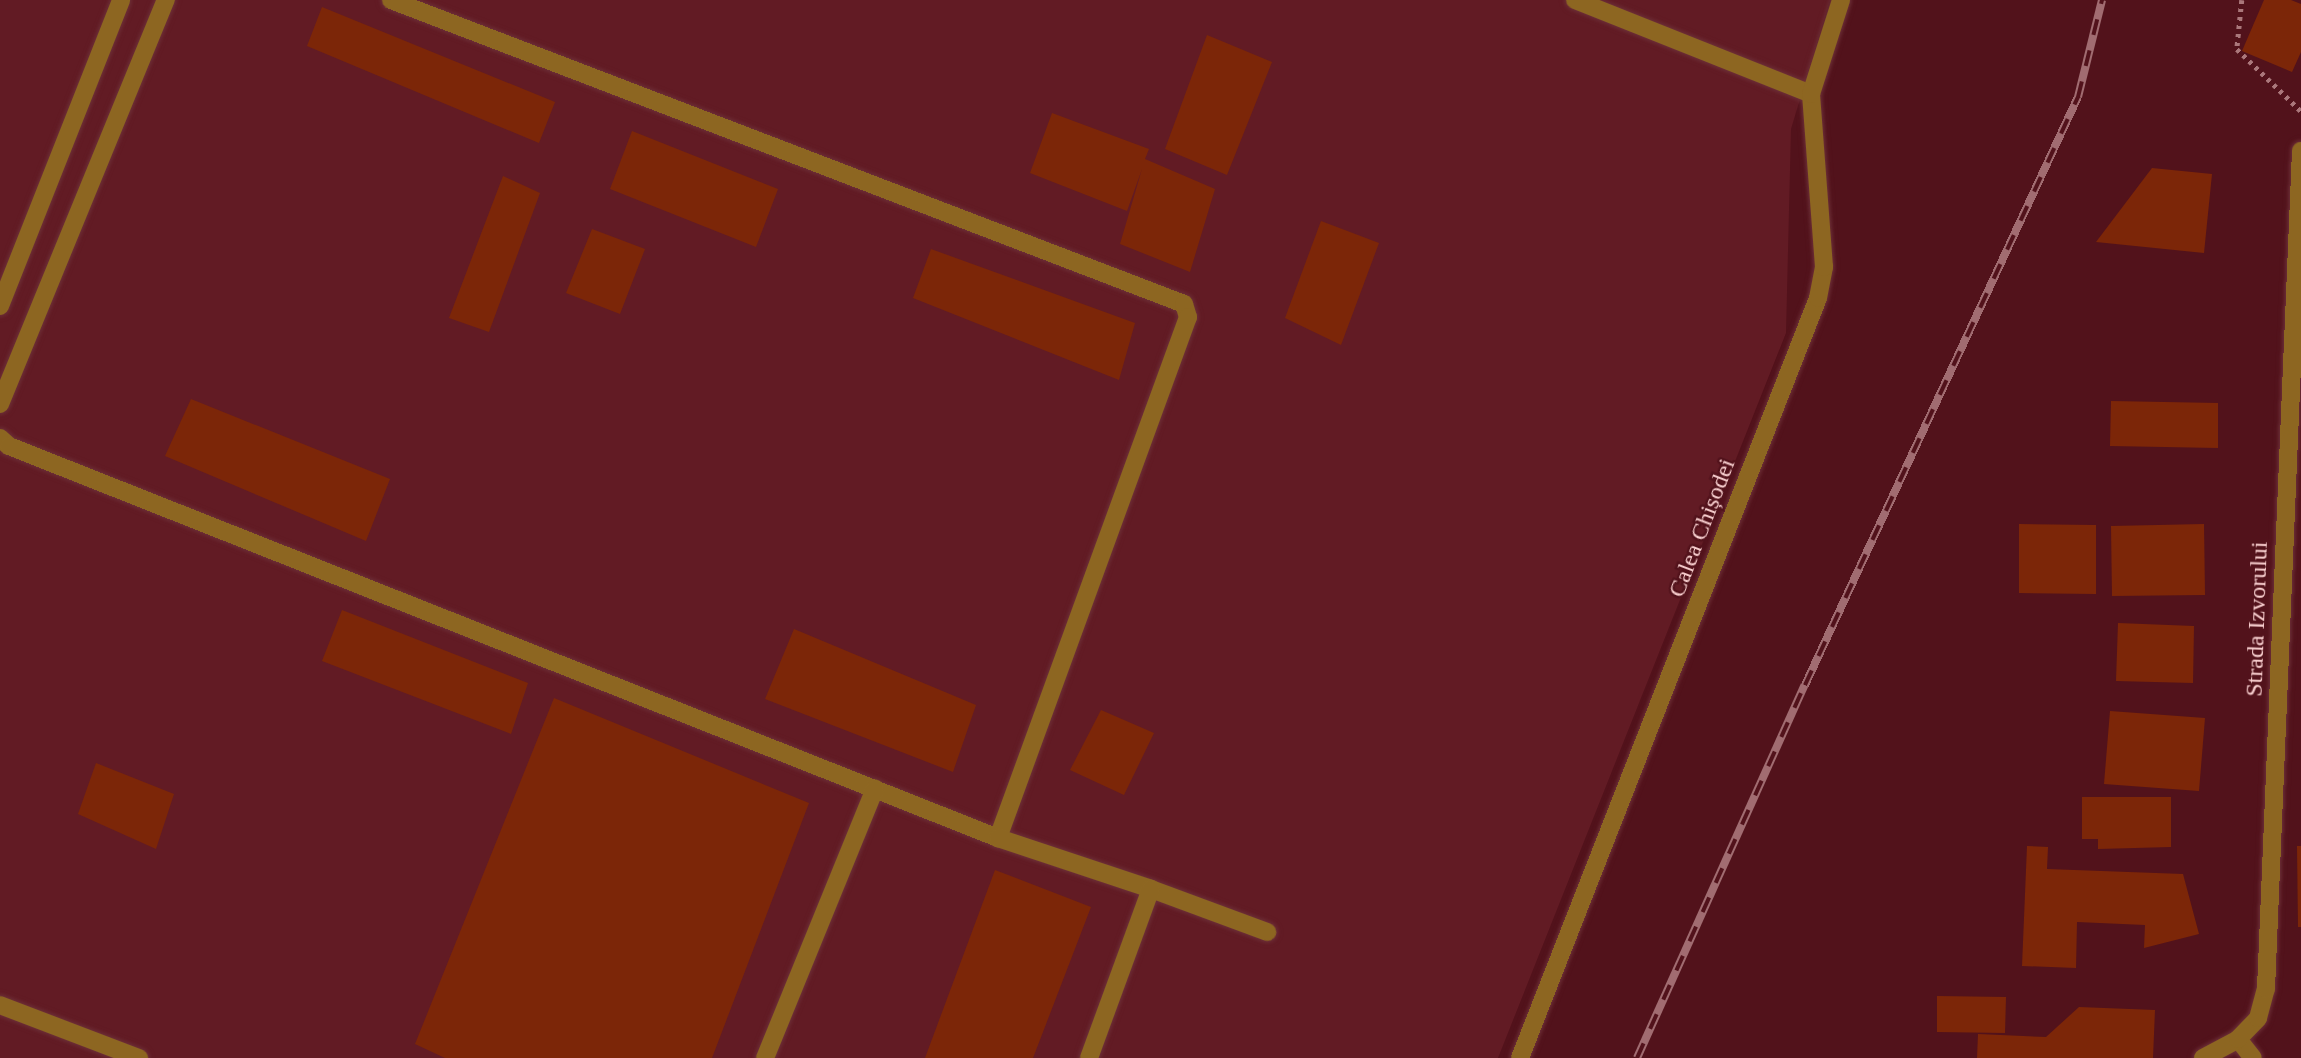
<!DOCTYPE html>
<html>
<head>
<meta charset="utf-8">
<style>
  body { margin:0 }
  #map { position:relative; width:2301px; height:1058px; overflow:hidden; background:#52121b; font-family:Georgia,serif }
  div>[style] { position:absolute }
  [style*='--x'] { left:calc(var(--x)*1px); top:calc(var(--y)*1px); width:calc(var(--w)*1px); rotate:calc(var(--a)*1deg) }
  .built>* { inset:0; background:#621b24 }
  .building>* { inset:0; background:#7c2608 }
  .path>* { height:4.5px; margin-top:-2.25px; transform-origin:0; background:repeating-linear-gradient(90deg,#aa777b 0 3.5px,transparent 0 8.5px) }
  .roads { filter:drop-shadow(0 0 2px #6d3038) drop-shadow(0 0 2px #6d3038) }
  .minor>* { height:18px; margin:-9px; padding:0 9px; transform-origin:9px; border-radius:9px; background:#8d6621 }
  .rail>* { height:8px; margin-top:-4px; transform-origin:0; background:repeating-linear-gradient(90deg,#52121b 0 16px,#a16c71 0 32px); box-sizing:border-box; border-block:2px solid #a16c71 }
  span { translate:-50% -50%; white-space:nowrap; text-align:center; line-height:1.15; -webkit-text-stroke:5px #52121b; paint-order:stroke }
  .street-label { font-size:24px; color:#f9d0d0 }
</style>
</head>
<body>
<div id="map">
  <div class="built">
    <div style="clip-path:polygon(0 0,1830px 0,1791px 129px,1786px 333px,1498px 1058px,0 1058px)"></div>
  </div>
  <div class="building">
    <div style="clip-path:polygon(2264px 0,2291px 0,2301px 4px,2301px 52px,2292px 72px,2242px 51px)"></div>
    <div style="clip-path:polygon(322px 7px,555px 102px,539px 143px,307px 46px)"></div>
    <div style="clip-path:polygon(1207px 35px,1272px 62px,1227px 175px,1165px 149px)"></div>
    <div style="clip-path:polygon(1052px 113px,1149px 149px,1145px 159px,1215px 189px,1190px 272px,1120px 244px,1142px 169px,1127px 211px,1030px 173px)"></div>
    <div style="clip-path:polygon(632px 131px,778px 189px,756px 247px,610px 189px)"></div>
    <div style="clip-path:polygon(2152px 168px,2212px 174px,2204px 253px,2096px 242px)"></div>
    <div style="clip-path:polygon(503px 176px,540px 193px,489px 332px,449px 318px)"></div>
    <div style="clip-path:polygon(1321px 221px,1379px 243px,1341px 345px,1285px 318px)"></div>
    <div style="clip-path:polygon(592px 229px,645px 249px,620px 314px,566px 293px)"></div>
    <div style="clip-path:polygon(931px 249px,1135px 323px,1119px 380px,913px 298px)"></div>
    <div style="clip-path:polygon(191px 399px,390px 479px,366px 541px,165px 456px)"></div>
    <div style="clip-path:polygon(2111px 401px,2218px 403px,2218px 448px,2110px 446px)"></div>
    <div style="clip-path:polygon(2019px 524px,2096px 525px,2096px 594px,2019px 593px)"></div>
    <div style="clip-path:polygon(2204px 524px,2205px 595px,2112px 596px,2111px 526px)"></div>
    <div style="clip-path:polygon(342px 610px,528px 683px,511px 734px,322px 661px)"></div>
    <div style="clip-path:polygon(2118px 623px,2194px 626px,2193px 683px,2116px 681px)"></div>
    <div style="clip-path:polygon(794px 629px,976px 705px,953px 772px,765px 699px)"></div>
    <div style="clip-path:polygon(554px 698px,809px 803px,712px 1058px,445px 1058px,415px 1044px)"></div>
    <div style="clip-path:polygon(1101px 710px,1154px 733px,1124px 795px,1070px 770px)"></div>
    <div style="clip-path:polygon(2110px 711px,2205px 718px,2199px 791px,2104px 784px)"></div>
    <div style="clip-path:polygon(96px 763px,174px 794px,156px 849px,78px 814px)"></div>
    <div style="clip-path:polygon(2082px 797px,2171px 797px,2171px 847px,2098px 849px,2098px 839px,2082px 839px)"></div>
    <div style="clip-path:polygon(2027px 846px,2048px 847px,2047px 869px,2183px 874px,2199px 934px,2144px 948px,2145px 925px,2077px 922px,2076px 968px,2022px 966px)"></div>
    <div style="clip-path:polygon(2297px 846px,2301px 846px,2301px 927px,2298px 927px)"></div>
    <div style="clip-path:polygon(995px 870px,1091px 907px,1033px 1058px,925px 1058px)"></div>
    <div style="clip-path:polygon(1937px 996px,2006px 997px,2005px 1033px,1937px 1032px)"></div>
    <div style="clip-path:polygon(2079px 1007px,2155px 1010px,2153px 1058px,1977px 1058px,1978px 1034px,2046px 1037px)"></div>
  </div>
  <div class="path">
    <div style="--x:2242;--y:0;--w:49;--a:95.8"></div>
    <div style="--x:2237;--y:49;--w:89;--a:44.1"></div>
  </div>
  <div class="roads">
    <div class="minor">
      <div style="--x:391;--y:0;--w:849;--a:20.97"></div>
      <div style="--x:1184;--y:304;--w:14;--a:73"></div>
      <div style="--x:1188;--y:317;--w:555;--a:110.04"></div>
      <div style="--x:1575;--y:0;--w:254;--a:21.7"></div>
      <div style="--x:0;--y:306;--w:329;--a:-68.4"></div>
      <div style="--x:0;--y:404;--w:437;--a:-67.7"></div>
      <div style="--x:0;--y:438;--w:12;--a:42"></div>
      <div style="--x:9;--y:446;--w:1064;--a:21.62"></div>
      <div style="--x:998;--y:838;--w:161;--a:18.4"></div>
      <div style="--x:1151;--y:889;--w:124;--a:20.3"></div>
      <div style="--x:0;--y:1005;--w:149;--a:20.9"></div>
      <div style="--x:2238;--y:1039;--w:24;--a:52"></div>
      <div style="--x:765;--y:1058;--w:291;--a:-67.8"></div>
      <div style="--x:1089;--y:1058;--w:180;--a:-69.9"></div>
      <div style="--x:1520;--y:1058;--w:816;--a:-68.59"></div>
      <div style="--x:1818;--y:298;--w:32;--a:-79"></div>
      <div style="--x:1824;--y:267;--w:173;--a:-94.3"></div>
      <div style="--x:1811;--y:94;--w:99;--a:-72.3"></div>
      <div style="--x:2203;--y:1058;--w:40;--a:-28"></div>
      <div style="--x:2238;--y:1039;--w:29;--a:-46"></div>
      <div style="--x:2258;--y:1018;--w:30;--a:-75"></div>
      <div style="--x:2266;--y:989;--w:839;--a:-87.61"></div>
    </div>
  </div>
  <div class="rail">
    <div style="--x:1637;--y:1058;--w:409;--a:-65.8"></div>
    <div style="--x:1805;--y:685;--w:648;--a:-65.1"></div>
    <div style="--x:2078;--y:97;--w:100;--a:-76.1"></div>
  </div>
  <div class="street-label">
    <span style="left:1702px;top:528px;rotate:-69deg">Calea Chișodei</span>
    <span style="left:2257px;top:619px;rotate:-88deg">Strada Izvorului</span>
  </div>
</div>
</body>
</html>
